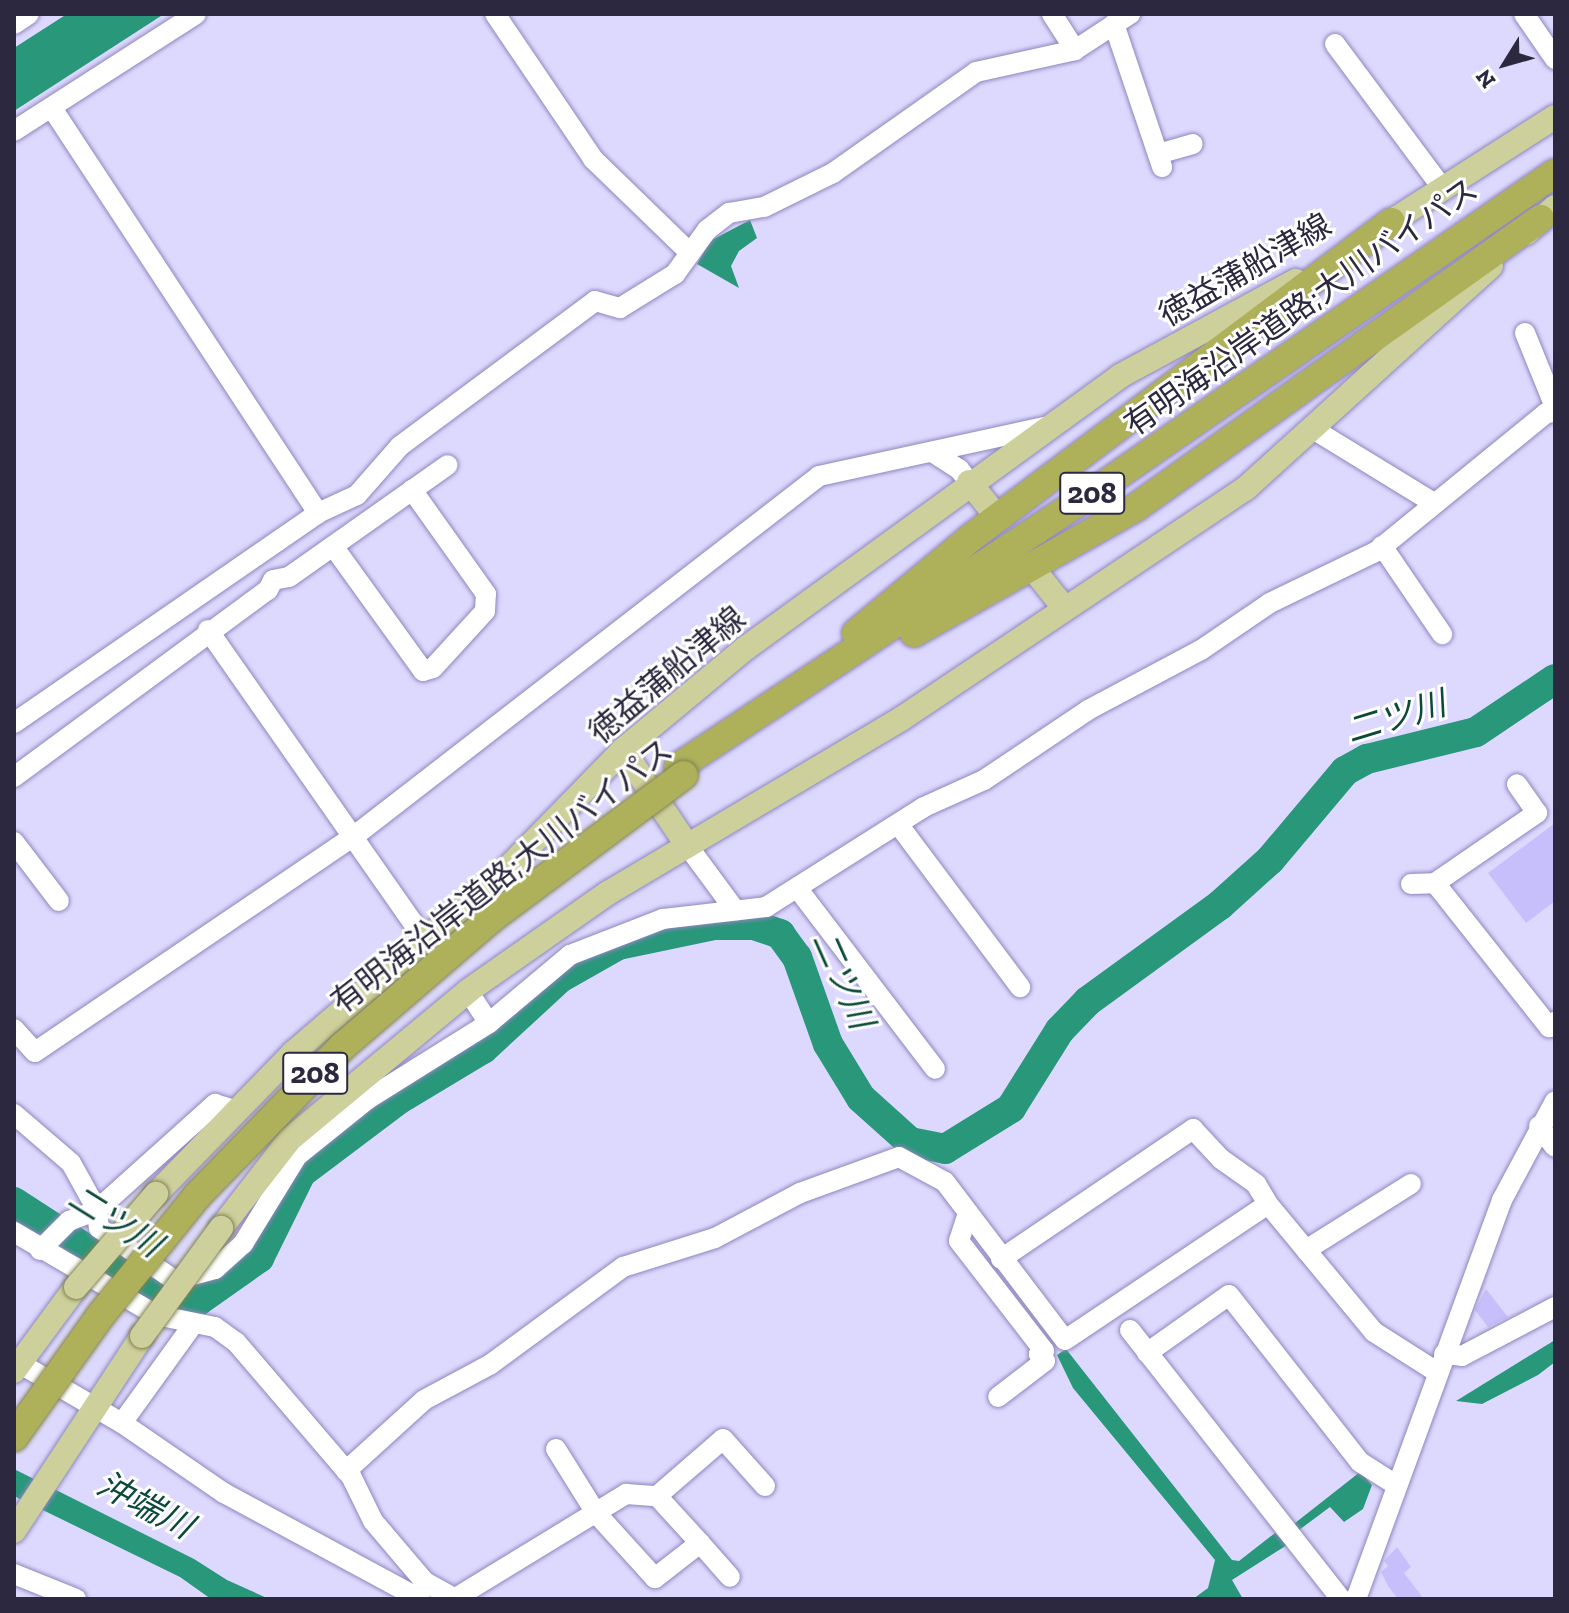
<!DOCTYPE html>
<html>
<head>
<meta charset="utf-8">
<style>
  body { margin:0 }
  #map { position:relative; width:1569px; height:1613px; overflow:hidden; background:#ddd9fe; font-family:"Zilla Slab","Noto Sans JP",serif }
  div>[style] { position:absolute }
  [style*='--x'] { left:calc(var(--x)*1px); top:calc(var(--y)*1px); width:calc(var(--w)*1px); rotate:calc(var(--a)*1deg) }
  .water>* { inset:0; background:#28977a }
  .river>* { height:30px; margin:-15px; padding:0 15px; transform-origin:15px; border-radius:15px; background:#28977a }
  .building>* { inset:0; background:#c7bffb }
  .roads { filter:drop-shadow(0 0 2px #8f86bf) drop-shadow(0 0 2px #8f86bf) }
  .minor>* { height:20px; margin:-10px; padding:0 10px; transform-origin:10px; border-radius:10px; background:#fff }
  .major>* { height:24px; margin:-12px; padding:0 12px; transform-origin:12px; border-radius:12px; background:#ced09c }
  .highway>* { height:28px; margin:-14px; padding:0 14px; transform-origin:14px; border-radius:14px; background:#aeb15a }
  .bridges { filter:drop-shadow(0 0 2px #808151) drop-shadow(0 0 2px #808151) }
  .major-bridge>* { height:24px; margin:-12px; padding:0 12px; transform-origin:12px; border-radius:12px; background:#ced09c }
  .highway-bridge>* { height:28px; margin:-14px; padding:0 14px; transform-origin:14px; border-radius:14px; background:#aeb15a }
  span { translate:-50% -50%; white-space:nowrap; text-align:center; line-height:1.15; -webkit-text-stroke:6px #fff; paint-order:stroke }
  .shield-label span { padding:2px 6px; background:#fff; border:2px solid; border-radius:6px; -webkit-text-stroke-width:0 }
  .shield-label { font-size:30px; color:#2c283f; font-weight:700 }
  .street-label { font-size:32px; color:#2c283f }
  .water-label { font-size:34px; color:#0b4939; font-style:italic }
  .frame { position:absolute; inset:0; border:16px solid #2c283f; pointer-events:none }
  .north { position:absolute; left:1465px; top:24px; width:80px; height:80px; -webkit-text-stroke:6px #fff; paint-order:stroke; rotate:233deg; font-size:22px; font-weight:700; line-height:32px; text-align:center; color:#2c283f }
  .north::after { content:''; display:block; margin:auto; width:28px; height:36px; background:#2c283f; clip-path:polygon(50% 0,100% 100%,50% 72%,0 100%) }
</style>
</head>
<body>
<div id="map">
  <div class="water">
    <div style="clip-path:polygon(67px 14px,164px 14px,14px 111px,14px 48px)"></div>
    <div style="clip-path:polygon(750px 220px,757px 238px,739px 251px,731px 266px,739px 288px,697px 264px,710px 241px)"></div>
    <div style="clip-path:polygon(1555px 1340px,1555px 1362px,1538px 1375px,1482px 1404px,1456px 1401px)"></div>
    <div style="clip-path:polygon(1066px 1349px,1232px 1560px,1239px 1561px,1275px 1533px,1287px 1545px,1232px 1580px,1243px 1599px,1193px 1599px,1208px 1588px,1215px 1560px,1073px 1388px,1057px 1355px)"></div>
    <div style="clip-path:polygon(14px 1469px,194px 1559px,227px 1580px,269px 1599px,211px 1599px,180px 1577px,14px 1496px)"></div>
    <div style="clip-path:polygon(1360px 1472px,1372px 1485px,1363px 1509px,1344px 1522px,1330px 1507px,1295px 1533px,1290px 1527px)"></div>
  </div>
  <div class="river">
    <div style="--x:14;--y:1202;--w:156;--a:33"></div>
    <div style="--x:145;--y:1287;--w:55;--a:14.8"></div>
    <div style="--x:198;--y:1301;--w:75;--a:-35.2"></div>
    <div style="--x:259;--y:1258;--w:95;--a:-63.7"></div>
    <div style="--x:301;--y:1173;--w:121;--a:-37"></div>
    <div style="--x:398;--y:1100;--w:99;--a:-31"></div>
    <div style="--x:483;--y:1049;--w:105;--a:-42.7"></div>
    <div style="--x:560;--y:978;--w:67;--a:-29.6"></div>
    <div style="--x:618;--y:945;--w:99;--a:-11.7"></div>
    <div style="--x:715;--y:925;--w:39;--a:0"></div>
    <div style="--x:754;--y:925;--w:28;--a:19"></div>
    <div style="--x:780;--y:934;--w:29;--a:54"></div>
    <div style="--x:797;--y:957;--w:92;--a:70.4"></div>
    <div style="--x:828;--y:1044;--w:63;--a:58.6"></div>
    <div style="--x:861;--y:1098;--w:66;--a:41.9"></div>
    <div style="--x:910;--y:1142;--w:36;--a:11"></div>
    <div style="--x:945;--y:1149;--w:78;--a:-31.8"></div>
    <div style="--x:1011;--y:1108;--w:92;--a:-57.9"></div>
    <div style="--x:1060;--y:1030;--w:40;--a:-46"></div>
    <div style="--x:1088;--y:1001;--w:163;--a:-36"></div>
    <div style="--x:1220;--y:905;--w:67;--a:-42"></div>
    <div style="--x:1270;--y:860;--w:116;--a:-49.9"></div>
    <div style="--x:1345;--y:771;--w:25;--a:-29"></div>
    <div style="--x:1367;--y:759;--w:112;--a:-13.9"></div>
    <div style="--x:1476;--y:732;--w:95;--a:-33.9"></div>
  </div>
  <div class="building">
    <div style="clip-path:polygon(1555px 823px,1555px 901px,1526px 923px,1488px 873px)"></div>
    <div style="clip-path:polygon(1486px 1289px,1508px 1317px,1488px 1327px,1475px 1310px)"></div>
    <div style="clip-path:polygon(1397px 1547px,1411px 1567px,1404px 1573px,1424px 1599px,1398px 1599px,1388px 1586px,1381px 1572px,1388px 1566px,1384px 1561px)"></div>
  </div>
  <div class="roads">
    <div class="minor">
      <div style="--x:495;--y:14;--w:175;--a:55.9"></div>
      <div style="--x:593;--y:159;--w:135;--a:44.1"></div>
      <div style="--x:1052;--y:14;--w:43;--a:57.4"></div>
      <div style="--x:1524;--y:14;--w:55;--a:55.4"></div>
      <div style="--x:14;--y:24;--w:18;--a:-34"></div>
      <div style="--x:1114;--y:24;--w:151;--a:71.4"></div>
      <div style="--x:1335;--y:44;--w:182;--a:53.3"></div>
      <div style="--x:52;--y:108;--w:485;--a:56.7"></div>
      <div style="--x:14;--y:131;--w:216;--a:-32.7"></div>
      <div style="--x:1158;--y:154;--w:36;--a:-16"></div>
      <div style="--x:1525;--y:333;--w:80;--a:67.9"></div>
      <div style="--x:1313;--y:429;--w:140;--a:31.5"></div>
      <div style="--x:934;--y:453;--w:30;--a:33"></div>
      <div style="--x:959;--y:469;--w:16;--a:52"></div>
      <div style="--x:333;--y:546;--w:154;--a:54.2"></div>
      <div style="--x:423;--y:671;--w:10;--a:-17"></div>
      <div style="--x:433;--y:668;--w:77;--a:-47.6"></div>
      <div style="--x:485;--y:611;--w:17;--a:-87"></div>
      <div style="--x:486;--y:594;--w:128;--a:-125.4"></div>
      <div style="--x:1382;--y:546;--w:107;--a:55.7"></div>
      <div style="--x:208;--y:630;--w:376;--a:55"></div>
      <div style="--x:14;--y:723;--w:369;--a:-34.6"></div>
      <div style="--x:318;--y:513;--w:43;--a:-24.8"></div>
      <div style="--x:357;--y:495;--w:65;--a:-48.7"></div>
      <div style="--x:400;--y:446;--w:243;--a:-36.6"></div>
      <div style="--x:595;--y:301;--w:26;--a:16"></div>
      <div style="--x:620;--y:308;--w:65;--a:-31.7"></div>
      <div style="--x:675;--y:274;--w:54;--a:-54"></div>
      <div style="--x:707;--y:230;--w:28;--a:-38"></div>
      <div style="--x:729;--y:213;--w:36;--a:-10"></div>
      <div style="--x:764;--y:207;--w:77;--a:-26.2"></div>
      <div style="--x:833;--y:173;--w:175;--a:-35.2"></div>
      <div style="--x:976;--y:72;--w:101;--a:-12.5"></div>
      <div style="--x:1075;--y:50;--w:66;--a:-33.2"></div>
      <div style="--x:14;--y:777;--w:315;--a:-36.4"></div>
      <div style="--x:268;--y:590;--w:11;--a:-63"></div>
      <div style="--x:273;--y:580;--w:16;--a:-11"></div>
      <div style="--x:289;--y:577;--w:194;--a:-35.2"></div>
      <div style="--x:898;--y:824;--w:204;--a:53.2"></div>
      <div style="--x:14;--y:842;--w:74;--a:52.7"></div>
      <div style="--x:687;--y:845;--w:81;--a:53.6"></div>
      <div style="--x:1435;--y:883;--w:124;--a:-34.5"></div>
      <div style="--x:1537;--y:813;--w:35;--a:-125"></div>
      <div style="--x:1411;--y:884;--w:24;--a:-2"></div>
      <div style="--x:1435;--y:883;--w:184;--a:51.6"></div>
      <div style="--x:1549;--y:1027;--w:8;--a:-40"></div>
      <div style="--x:798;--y:889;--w:226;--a:52.7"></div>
      <div style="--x:468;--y:991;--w:38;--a:57"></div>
      <div style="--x:14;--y:1029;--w:31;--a:48"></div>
      <div style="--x:35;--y:1052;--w:384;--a:-34.1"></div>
      <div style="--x:353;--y:837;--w:589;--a:-37.76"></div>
      <div style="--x:819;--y:476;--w:234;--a:-12.3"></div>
      <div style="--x:14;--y:1114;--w:75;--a:40.7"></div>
      <div style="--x:71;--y:1163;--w:54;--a:61"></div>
      <div style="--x:97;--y:1210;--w:18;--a:84"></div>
      <div style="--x:99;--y:1228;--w:91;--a:34.7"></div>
      <div style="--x:174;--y:1280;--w:42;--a:-15"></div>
      <div style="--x:215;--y:1269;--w:38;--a:-42"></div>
      <div style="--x:243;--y:1244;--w:103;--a:-58.5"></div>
      <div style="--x:297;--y:1156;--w:91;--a:-38.8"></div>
      <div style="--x:368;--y:1099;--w:143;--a:-32.1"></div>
      <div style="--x:489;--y:1023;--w:106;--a:-40"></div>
      <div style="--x:570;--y:955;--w:100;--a:-21.2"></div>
      <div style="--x:663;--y:919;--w:104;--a:-6.6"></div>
      <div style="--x:766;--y:907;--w:187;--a:-32.3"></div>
      <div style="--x:924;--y:807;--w:66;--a:-24.2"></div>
      <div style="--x:984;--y:780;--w:125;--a:-33.9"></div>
      <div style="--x:1088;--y:710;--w:128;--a:-28"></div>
      <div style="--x:1201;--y:650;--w:83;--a:-34.3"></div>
      <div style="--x:1270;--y:603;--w:119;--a:-25.9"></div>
      <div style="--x:1377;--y:551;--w:218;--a:-39.2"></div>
      <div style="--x:1546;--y:413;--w:9;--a:-6"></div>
      <div style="--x:1539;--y:1126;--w:26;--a:53"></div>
      <div style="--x:968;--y:1213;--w:29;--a:108"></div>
      <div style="--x:959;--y:1241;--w:139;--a:52.3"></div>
      <div style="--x:1044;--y:1351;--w:6;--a:149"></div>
      <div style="--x:1039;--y:1354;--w:9;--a:49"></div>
      <div style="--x:1045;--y:1361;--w:59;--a:142.5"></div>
      <div style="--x:14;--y:1232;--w:164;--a:30.3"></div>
      <div style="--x:156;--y:1315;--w:60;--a:11.5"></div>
      <div style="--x:215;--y:1327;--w:26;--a:36"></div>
      <div style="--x:236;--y:1342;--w:177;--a:49.4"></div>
      <div style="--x:351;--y:1476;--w:50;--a:63.9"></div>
      <div style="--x:373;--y:1521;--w:80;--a:49.6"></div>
      <div style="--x:425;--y:1582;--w:35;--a:29"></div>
      <div style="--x:40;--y:1250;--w:41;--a:-45"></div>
      <div style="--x:69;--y:1221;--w:30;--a:-21"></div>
      <div style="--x:97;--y:1210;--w:159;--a:-41.9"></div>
      <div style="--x:215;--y:1104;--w:24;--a:17"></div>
      <div style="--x:1306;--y:1250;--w:124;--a:-32.2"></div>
      <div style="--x:1001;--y:1259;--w:232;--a:-34.1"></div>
      <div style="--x:1193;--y:1129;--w:41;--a:47"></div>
      <div style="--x:1221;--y:1159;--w:43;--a:35.5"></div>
      <div style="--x:1256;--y:1184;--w:23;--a:59"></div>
      <div style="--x:1130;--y:1330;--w:342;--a:51.9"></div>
      <div style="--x:1147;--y:1353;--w:100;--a:-35.3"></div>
      <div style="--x:1229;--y:1295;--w:212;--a:51.9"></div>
      <div style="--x:1360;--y:1462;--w:43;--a:32.6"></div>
      <div style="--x:1444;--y:1354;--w:18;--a:6"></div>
      <div style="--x:1462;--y:1356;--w:105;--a:-27.8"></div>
      <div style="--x:14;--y:1360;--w:125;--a:30.3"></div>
      <div style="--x:122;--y:1423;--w:124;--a:34.5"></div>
      <div style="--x:224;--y:1493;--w:223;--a:28.4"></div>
      <div style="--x:122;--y:1423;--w:123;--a:-54.2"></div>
      <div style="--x:556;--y:1449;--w:75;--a:58"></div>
      <div style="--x:596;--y:1513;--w:88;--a:47.8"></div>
      <div style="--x:655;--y:1578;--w:57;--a:-37.9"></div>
      <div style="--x:700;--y:1543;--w:64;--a:-132.5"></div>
      <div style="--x:346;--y:1471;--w:105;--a:-42.3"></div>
      <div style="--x:424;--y:1400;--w:76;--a:-28.2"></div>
      <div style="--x:491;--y:1364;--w:164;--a:-36.3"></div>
      <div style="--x:623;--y:1267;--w:96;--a:-17.5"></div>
      <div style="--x:715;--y:1238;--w:96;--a:-27.9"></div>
      <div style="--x:800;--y:1193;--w:105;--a:-20"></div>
      <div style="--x:899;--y:1157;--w:52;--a:28.5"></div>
      <div style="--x:945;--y:1182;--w:198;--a:52.8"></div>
      <div style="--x:1065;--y:1340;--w:244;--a:-33.8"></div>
      <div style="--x:1268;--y:1204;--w:166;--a:50.4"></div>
      <div style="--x:1374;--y:1332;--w:75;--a:32.4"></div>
      <div style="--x:700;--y:1543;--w:45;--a:48.6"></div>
      <div style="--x:14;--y:1574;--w:67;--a:22"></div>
      <div style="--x:454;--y:1599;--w:202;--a:-31.4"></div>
      <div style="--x:626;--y:1494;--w:31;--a:4"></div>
      <div style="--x:657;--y:1496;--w:87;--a:-40.8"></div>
      <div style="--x:723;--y:1439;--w:63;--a:48.2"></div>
      <div style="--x:1356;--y:1599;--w:425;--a:-69.9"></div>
      <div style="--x:1502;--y:1200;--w:112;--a:-61.8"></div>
    </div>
    <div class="major">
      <div style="--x:1375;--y:232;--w:214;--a:-32.6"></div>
      <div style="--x:1526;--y:233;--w:39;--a:-42"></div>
      <div style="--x:969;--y:482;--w:32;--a:51"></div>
      <div style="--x:1038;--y:575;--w:43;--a:51.5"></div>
      <div style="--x:623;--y:750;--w:115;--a:56"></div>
      <div style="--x:156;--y:1194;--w:197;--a:-45.8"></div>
      <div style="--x:293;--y:1053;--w:279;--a:-40.6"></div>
      <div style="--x:505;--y:871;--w:169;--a:-45.7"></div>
      <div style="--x:623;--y:750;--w:160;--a:-39.7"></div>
      <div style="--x:746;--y:648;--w:462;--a:-36"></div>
      <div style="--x:1120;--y:376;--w:200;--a:-28.4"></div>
      <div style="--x:221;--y:1228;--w:113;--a:-52.2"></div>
      <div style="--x:290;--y:1139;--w:231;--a:-39.7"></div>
      <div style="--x:468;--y:991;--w:171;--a:-35"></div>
      <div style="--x:608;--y:893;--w:341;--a:-30.7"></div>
      <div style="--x:901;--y:719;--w:414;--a:-33.8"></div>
      <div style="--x:1245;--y:489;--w:332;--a:-42.2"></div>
      <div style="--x:14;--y:1371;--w:104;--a:-53.6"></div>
      <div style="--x:14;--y:1531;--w:233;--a:-56.7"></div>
    </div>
    <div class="highway">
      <div style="--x:856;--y:633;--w:152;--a:-39.7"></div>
      <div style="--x:973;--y:536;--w:523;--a:-36.91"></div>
      <div style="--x:914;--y:633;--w:254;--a:-29.5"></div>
      <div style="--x:1135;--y:508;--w:498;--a:-35.5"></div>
      <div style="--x:678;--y:767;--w:477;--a:-33.5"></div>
      <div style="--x:1076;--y:504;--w:582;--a:-34.65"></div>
    </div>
  </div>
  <div class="bridges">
    <div class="major-bridge">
      <div style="--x:76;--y:1287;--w:123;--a:-49.3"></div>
      <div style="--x:142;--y:1336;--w:134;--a:-53.8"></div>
    </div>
    <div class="highway-bridge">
      <div style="--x:14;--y:1437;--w:150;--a:-54.5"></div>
      <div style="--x:101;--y:1315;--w:153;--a:-51.1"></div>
      <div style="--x:197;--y:1196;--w:209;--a:-45.8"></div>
      <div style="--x:343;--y:1046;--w:196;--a:-40.7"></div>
      <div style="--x:492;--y:918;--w:239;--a:-36.7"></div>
    </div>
  </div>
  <div class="shield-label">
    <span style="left:1092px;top:493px">208</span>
    <span style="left:315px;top:1073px">208</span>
  </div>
  <div class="street-label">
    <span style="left:1245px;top:270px;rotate:-30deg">徳益蒲船津線</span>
    <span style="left:1301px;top:307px;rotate:-35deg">有明海沿岸道路;大川バイパス</span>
    <span style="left:667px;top:675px;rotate:-40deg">徳益蒲船津線</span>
    <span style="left:502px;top:876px;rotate:-38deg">有明海沿岸道路;大川バイパス</span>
  </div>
  <div class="water-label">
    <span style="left:1396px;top:717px;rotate:-17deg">二ツ川</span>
    <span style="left:843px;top:980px;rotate:66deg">二ツ川</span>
    <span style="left:115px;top:1221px;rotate:32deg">二ツ川</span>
    <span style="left:145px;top:1505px;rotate:28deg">沖端川</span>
  </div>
  <div class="frame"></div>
  <div class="north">N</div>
</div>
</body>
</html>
